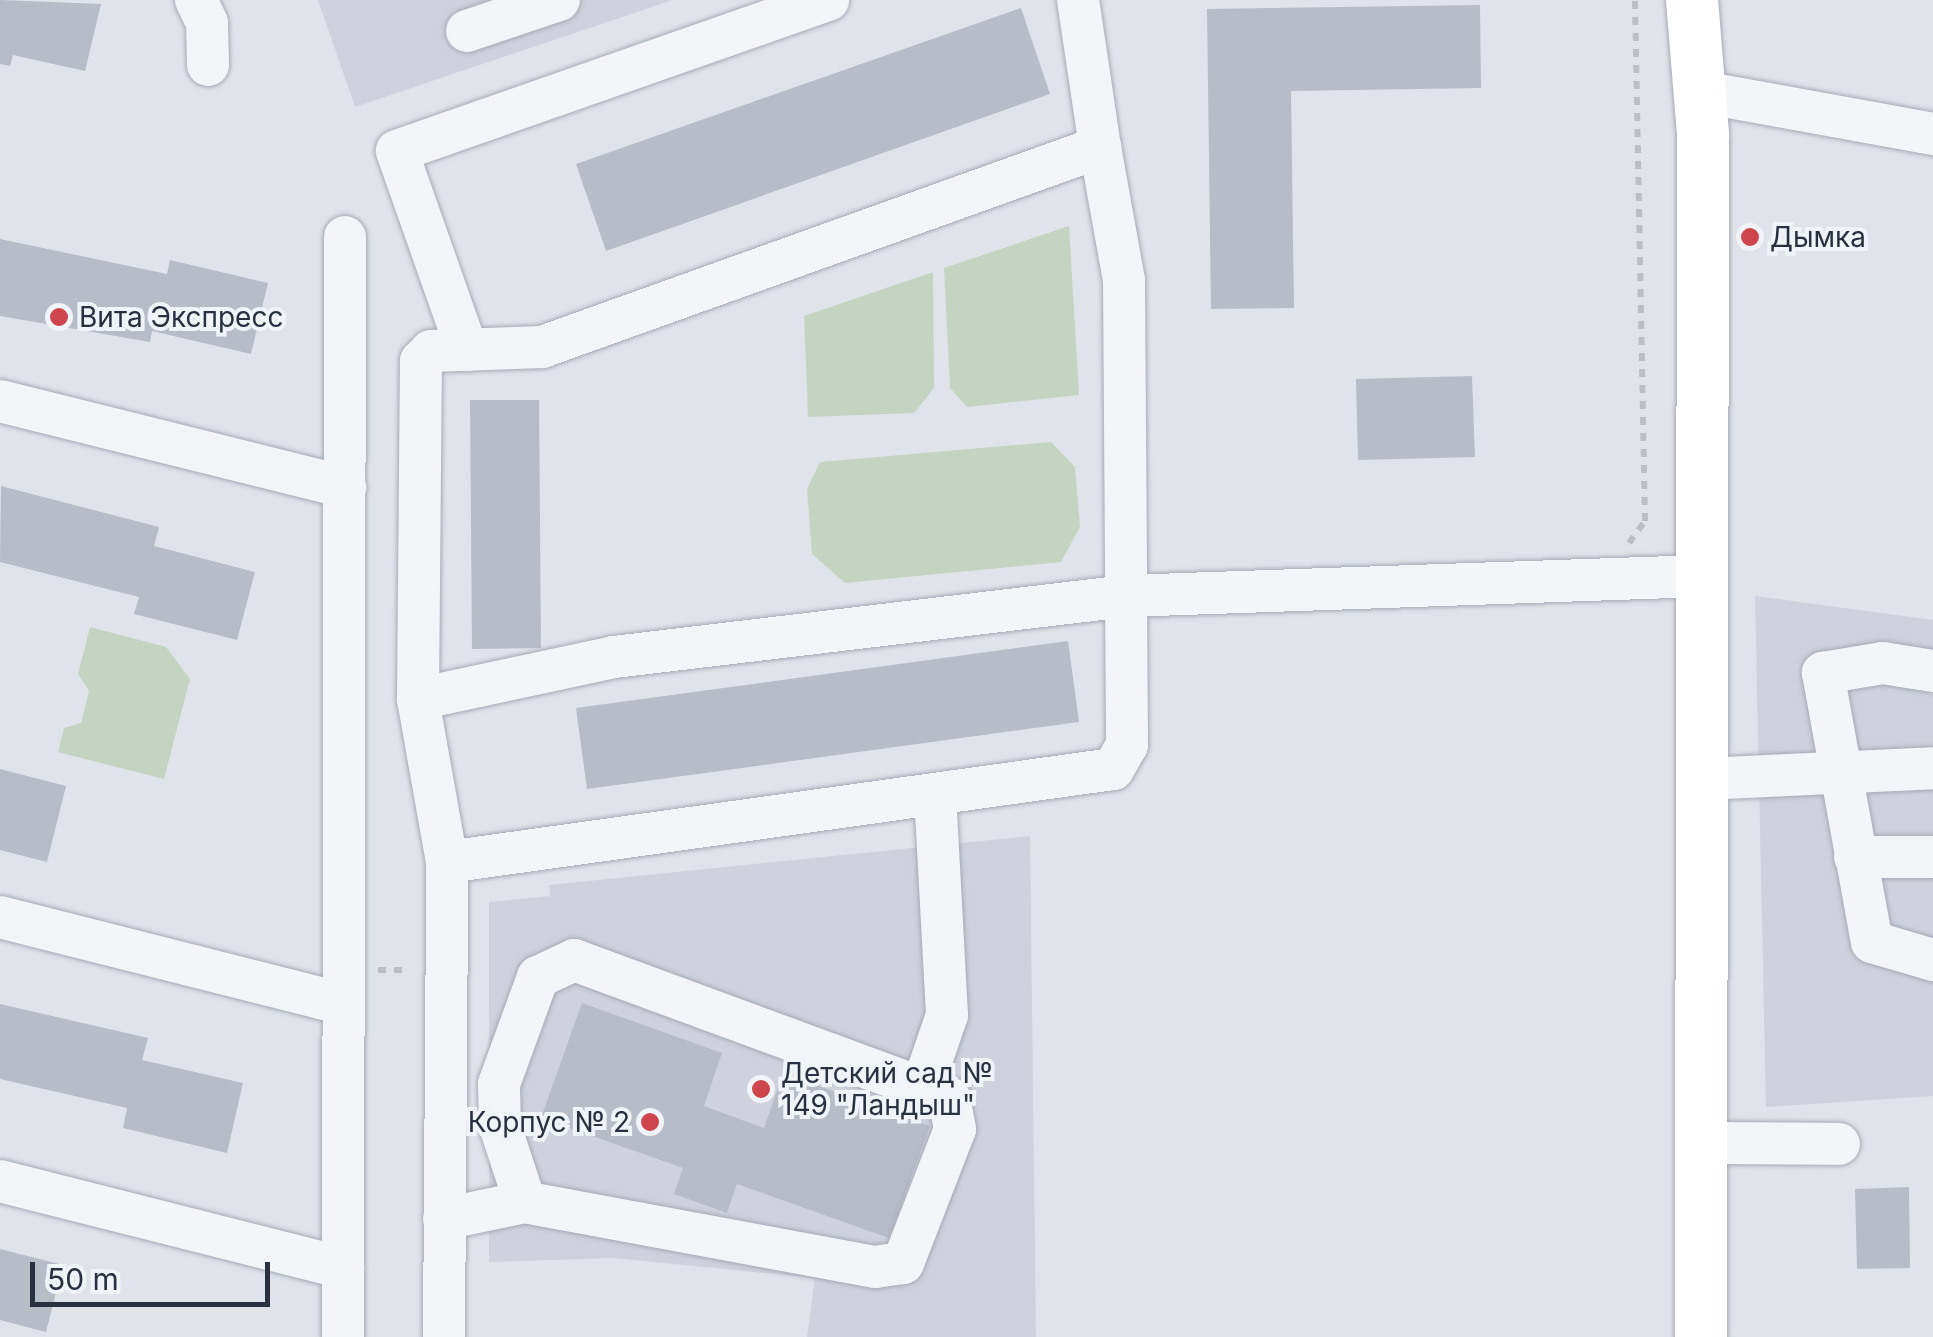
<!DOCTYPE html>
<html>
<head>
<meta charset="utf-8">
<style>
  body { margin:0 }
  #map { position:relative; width:1933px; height:1337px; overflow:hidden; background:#e1e3ea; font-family:Inter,sans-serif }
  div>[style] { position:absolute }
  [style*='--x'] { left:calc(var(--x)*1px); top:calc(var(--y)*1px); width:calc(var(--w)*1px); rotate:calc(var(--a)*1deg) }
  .built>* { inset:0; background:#cfd2dc }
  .green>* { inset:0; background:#c5d4c2 }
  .building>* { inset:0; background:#b8bcc7 }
  .path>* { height:6px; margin-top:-3px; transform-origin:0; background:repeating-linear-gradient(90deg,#bbbec5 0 8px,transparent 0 16px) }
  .roads { filter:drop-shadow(0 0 2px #a6aab4) drop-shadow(0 0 2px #a6aab4) }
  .minor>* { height:42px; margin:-21px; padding:0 21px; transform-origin:21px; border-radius:21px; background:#f4f5f8 }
  .major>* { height:52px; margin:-26px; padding:0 26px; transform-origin:26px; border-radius:26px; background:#fff }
  .dots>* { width:28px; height:28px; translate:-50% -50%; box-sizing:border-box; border:5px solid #f0f3f7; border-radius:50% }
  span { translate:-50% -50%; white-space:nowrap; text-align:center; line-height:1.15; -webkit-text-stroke:8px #f0f3f7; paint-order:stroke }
  .poi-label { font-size:28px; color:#293041 }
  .left { translate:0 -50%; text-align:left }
  .right { translate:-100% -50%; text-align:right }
  .scale { position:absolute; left:30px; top:1262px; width:240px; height:45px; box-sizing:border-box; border:5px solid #293041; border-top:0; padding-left:12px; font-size:30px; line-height:35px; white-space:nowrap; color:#293041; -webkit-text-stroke:8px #f0f3f7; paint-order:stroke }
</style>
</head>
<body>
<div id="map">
  <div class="built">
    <div style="clip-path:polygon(318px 0,673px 0,355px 107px)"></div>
    <div style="clip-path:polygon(1755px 596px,1933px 620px,1933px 1096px,1766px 1107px)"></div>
    <div style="clip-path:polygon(1030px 836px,1036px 1337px,807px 1337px,815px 1278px,613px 1258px,489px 1262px,489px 902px,550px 896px,549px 885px)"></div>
  </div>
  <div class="green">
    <div style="clip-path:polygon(1069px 226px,1079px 395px,967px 407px,950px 388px,944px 268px)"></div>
    <div style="clip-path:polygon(933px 272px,934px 388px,914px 413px,808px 417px,804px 316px)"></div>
    <div style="clip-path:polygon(1051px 442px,1075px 467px,1080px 527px,1061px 562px,845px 583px,812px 554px,807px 489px,820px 462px)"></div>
    <div style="clip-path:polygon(90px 627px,166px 647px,190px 679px,164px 779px,58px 752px,64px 728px,81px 723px,89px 691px,78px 674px)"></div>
  </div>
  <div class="building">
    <div style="clip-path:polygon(0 0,101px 4px,85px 71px,13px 55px,10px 66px,0 64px)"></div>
    <div style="clip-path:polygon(1480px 5px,1481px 88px,1291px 91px,1294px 308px,1211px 309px,1207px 9px)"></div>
    <div style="clip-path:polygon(1021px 8px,1050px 94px,606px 251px,576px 164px)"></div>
    <div style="clip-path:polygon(0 239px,167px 274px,170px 260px,268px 283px,251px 354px,152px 331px,150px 342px,0 316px)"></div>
    <div style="clip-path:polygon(1472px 376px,1475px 457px,1358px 460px,1356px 379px)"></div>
    <div style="clip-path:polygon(470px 400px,539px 400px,541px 648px,472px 649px)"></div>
    <div style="clip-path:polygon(1px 486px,159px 527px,154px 546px,255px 572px,237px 640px,134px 614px,139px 597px,0 562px)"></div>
    <div style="clip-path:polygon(1068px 641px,1079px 722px,587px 789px,576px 708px)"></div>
    <div style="clip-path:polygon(0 769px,66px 786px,47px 862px,0 850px)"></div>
    <div style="clip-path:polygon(582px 1003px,722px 1053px,704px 1106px,764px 1128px,783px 1073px,930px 1126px,889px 1238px,737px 1184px,727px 1213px,674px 1194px,683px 1168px,541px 1118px)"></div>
    <div style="clip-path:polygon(0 1004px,148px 1038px,142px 1060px,243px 1083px,227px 1153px,123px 1128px,127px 1108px,0 1079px)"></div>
    <div style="clip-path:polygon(1909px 1187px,1910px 1268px,1857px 1269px,1855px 1189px)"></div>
    <div style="clip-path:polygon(0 1249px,63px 1265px,46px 1332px,0 1320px)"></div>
  </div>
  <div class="path">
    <div style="--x:1629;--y:543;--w:27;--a:-54"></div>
    <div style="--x:1645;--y:521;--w:521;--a:-91.1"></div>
    <div style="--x:378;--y:970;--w:32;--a:0"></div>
  </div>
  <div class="roads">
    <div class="minor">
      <div style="--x:196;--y:0;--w:25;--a:64"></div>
      <div style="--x:207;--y:23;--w:42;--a:88.6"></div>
      <div style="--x:467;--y:31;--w:97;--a:-18.6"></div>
      <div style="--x:1702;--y:92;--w:235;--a:10.3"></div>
      <div style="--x:1100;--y:147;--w:135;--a:79.8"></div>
      <div style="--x:1124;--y:280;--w:316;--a:89.6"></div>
      <div style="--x:1126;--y:596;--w:576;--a:-1.99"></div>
      <div style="--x:467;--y:350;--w:211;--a:-109.4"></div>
      <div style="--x:397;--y:151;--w:457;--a:-19.3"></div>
      <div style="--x:0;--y:401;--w:356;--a:14"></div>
      <div style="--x:1933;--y:671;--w:51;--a:-170.9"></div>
      <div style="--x:1883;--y:663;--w:61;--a:170.5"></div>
      <div style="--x:1823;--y:673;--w:273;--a:79.7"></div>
      <div style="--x:1872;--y:942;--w:64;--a:16.4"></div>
      <div style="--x:418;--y:699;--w:200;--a:-12.1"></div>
      <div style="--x:614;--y:657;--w:516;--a:-6.79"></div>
      <div style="--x:1126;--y:596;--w:149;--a:89.6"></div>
      <div style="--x:1127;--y:745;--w:28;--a:120"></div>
      <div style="--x:1113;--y:769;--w:672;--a:172.05"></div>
      <div style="--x:1703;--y:779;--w:230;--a:-2.7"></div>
      <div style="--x:1855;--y:857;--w:78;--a:0"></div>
      <div style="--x:0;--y:917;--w:354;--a:14.2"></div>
      <div style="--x:574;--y:960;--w:400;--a:20.2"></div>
      <div style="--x:949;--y:1098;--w:32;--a:79"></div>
      <div style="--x:955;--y:1129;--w:144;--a:111.2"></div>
      <div style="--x:903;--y:1263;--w:28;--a:172"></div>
      <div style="--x:875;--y:1267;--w:356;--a:-169.5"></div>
      <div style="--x:525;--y:1202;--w:80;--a:-108.2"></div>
      <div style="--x:500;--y:1126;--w:42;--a:-91.4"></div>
      <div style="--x:499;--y:1084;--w:114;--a:-70"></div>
      <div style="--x:538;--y:977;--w:40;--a:-25"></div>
      <div style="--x:923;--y:1085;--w:74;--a:-71.1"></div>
      <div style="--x:947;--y:1015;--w:221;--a:-93.1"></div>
      <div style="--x:1701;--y:1143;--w:138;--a:0.4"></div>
      <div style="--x:0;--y:1181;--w:354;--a:14.2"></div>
      <div style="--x:444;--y:1219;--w:83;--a:-11.9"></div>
      <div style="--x:343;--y:1337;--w:1100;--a:-89.9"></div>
      <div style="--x:444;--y:1337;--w:475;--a:-89.6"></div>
      <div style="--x:447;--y:862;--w:166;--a:-100.1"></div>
      <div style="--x:418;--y:699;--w:338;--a:-89.5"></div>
      <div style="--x:421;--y:361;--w:14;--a:-45"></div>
      <div style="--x:431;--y:351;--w:111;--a:-2.1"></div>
      <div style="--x:542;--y:347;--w:593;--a:-19.72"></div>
      <div style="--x:1100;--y:147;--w:149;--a:-98.5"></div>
    </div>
    <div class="major">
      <div style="--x:1692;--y:0;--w:135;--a:85.3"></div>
      <div style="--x:1703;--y:135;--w:1202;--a:90.1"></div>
    </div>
  </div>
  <div class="dots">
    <div style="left:1750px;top:237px;background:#cf454e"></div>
    <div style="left:59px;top:317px;background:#cf454e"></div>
    <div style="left:761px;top:1089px;background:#cf454e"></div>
    <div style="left:650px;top:1122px;background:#cf454e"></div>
  </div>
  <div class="poi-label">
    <span class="left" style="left:1770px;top:237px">Дымка</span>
    <span class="left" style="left:79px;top:317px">Вита Экспресс</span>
    <span class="left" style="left:781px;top:1089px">Детский сад №<br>149 "Ландыш"</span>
    <span class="right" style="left:630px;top:1122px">Корпус № 2</span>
  </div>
  <div class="scale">50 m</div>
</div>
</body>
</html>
